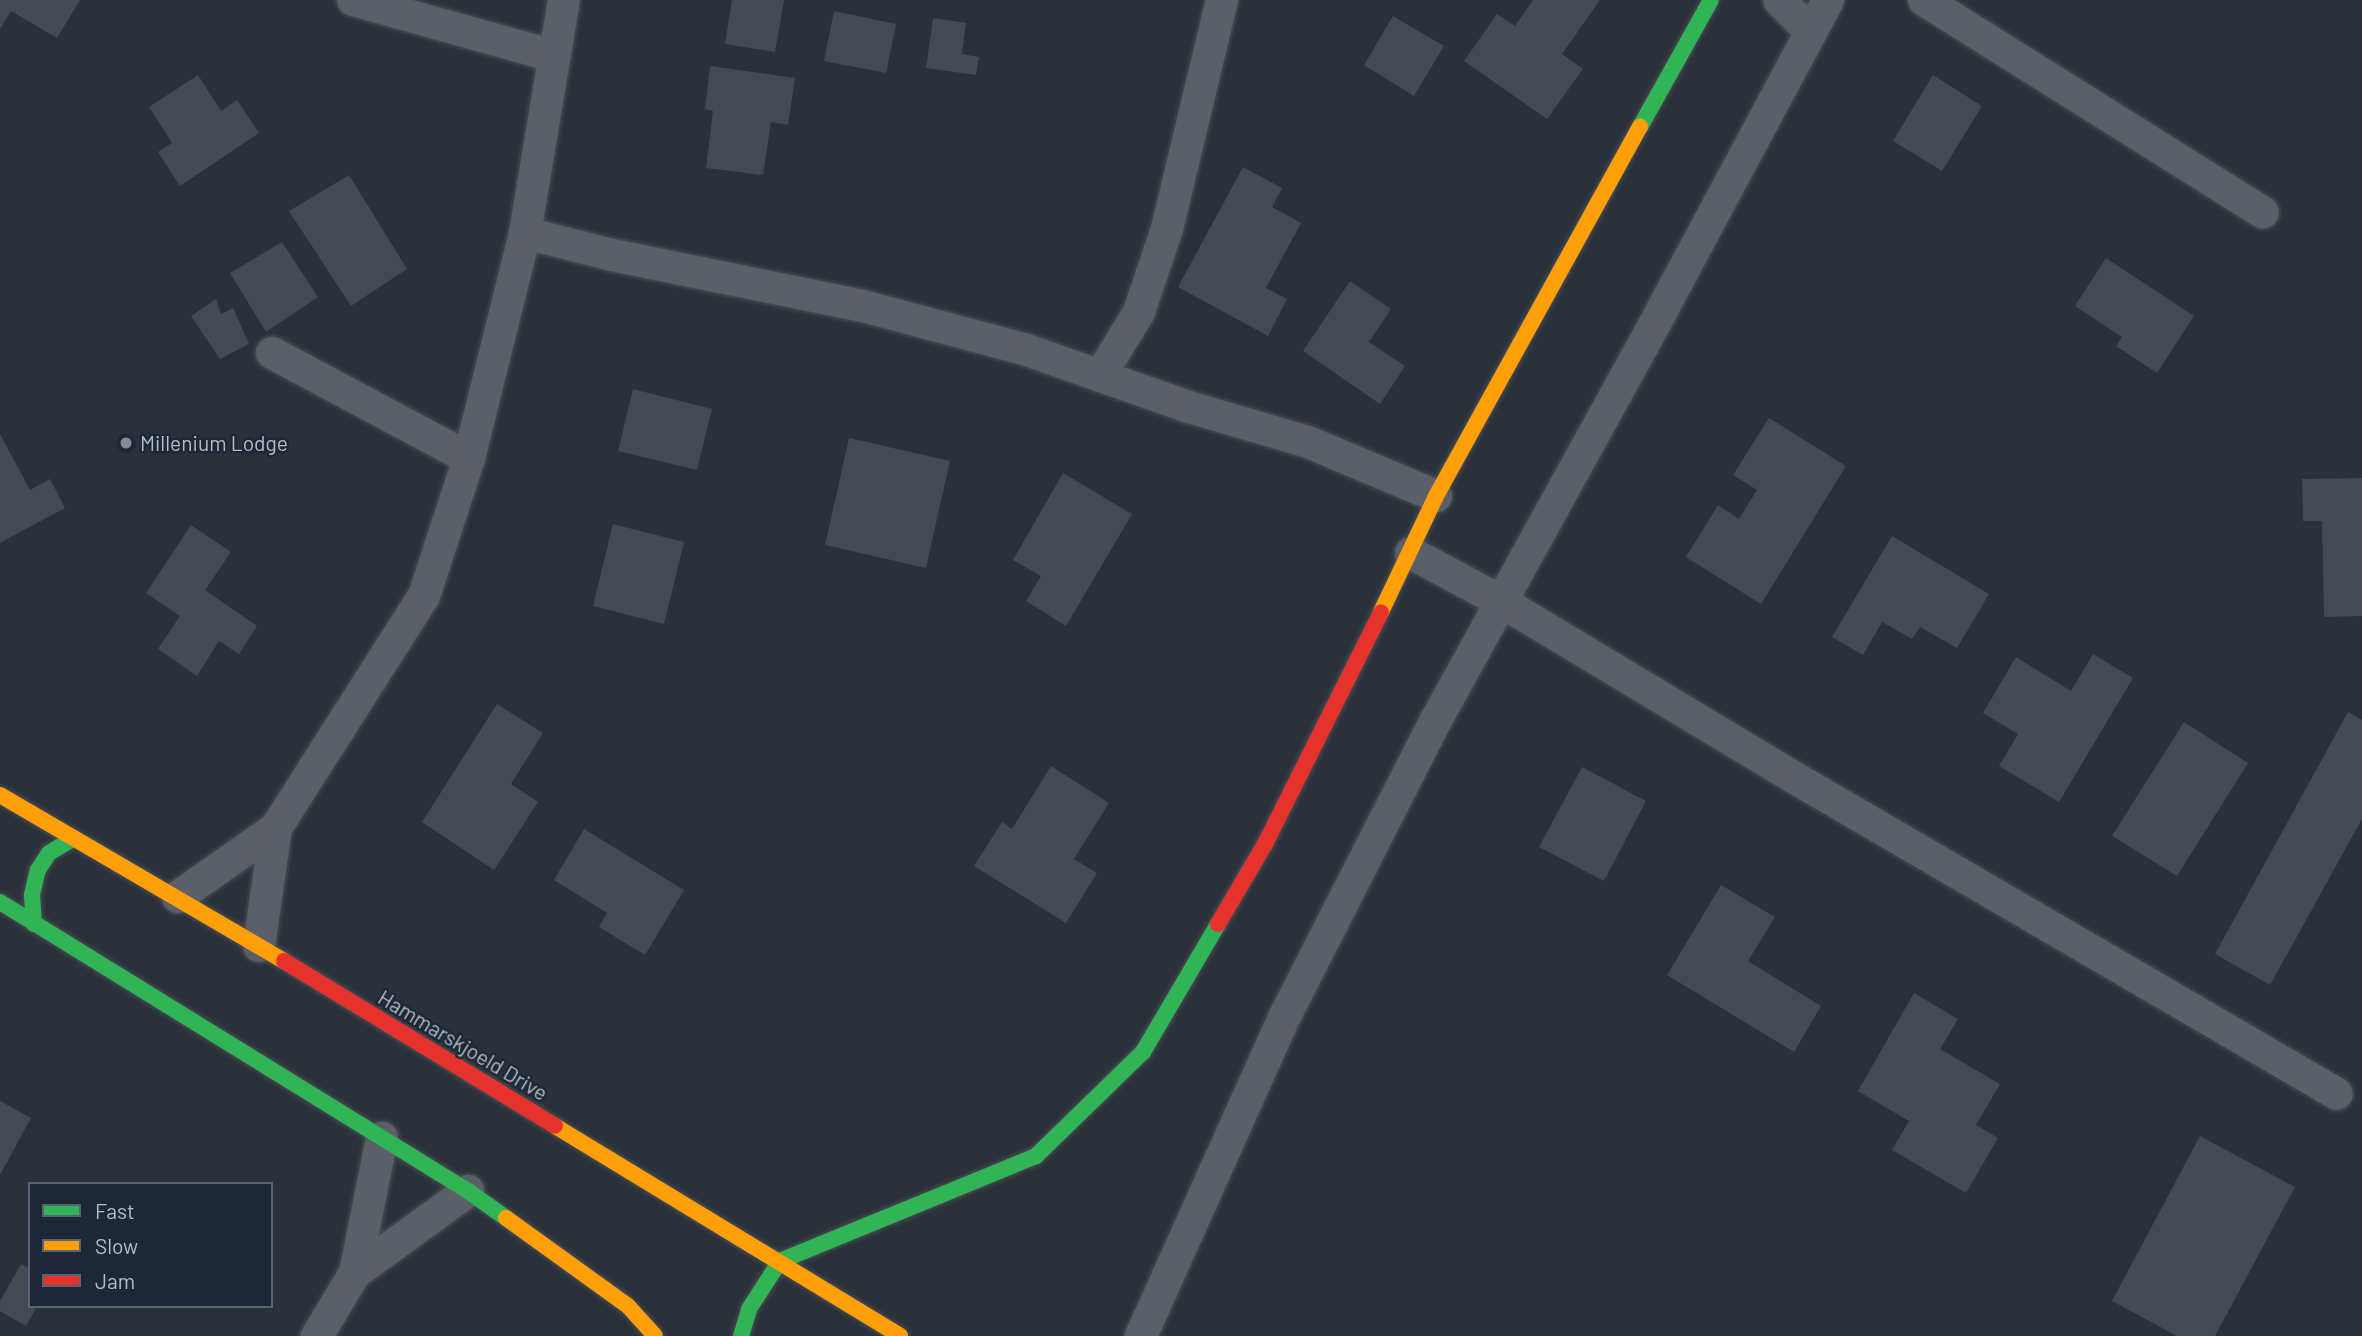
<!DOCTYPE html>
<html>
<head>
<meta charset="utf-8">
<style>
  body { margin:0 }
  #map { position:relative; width:2362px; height:1336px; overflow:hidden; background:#2a313a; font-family:Barlow,sans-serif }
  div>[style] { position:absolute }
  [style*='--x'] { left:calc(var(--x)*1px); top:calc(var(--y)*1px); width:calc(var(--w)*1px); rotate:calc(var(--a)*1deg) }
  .building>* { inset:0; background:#444a52 }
  .roads { filter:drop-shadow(0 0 2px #484d54) drop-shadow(0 0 2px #484d54) }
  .street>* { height:32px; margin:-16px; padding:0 16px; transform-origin:16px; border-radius:16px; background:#5b5f67 }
  .fast>* { height:16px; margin:-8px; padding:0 8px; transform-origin:8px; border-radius:8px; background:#30b455 }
  .slow>* { height:16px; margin:-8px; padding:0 8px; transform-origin:8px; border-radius:8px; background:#ff9f0a }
  .jam>* { height:16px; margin:-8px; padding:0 8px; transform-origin:8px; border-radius:8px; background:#e5322d }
  .dots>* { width:19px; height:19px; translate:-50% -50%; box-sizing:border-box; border:4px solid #1d2735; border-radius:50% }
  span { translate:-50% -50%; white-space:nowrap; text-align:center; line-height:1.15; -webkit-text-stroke:5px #1d2735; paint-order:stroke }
  .poi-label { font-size:21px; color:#b5bdca }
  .left { translate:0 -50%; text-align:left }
  .street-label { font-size:21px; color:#b5bdca }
  .legend { position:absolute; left:28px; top:1182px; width:245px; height:126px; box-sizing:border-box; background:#1d2735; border:2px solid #5a6371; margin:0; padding:9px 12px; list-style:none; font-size:21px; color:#b5bdca }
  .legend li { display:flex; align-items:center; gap:14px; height:35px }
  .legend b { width:35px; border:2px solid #5a6371 }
</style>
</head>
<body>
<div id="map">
  <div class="building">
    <div style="clip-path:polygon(0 0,80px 0,57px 38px,11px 11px,0 29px)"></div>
    <div style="clip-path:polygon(732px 0,784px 0,775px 52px,725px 44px)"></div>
    <div style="clip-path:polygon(1533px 0,1600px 0,1562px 54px,1583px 69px,1547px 119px,1464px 61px,1497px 14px,1515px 26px)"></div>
    <div style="clip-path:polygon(834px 11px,896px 24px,886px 73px,824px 61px)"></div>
    <div style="clip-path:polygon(1393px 16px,1444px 46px,1414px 96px,1364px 65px)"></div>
    <div style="clip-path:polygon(933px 18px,966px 23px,962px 54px,979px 57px,976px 75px,926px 68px)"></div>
    <div style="clip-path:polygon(710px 66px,795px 78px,788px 125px,771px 122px,763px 175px,706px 168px,713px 111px,705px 109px)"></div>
    <div style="clip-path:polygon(198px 75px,221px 111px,237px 100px,259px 133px,180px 186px,158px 152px,172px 143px,149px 107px)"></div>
    <div style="clip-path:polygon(1933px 75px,1982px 106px,1942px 171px,1893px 141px)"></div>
    <div style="clip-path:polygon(1243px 167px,1282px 188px,1272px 207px,1301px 223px,1266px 288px,1287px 299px,1268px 336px,1178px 287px)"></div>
    <div style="clip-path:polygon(349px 175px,407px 269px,351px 306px,289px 211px)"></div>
    <div style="clip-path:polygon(282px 242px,318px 297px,266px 332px,230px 273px)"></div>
    <div style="clip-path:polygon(2106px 258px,2194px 316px,2157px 373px,2116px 346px,2122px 337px,2075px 306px)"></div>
    <div style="clip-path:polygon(1350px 281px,1391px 309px,1369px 342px,1405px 366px,1380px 404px,1303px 351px)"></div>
    <div style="clip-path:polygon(216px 299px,221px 314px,233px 308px,249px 344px,220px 359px,191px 316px)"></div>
    <div style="clip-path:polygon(633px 389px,712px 409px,697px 470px,618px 451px)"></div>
    <div style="clip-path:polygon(1769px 418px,1846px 466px,1761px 604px,1686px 557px,1718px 505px,1739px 519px,1757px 490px,1733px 475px)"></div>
    <div style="clip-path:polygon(0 434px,30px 490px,50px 479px,65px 508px,0 543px)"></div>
    <div style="clip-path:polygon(849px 438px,950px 461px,926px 568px,825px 545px)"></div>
    <div style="clip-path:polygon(1063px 473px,1132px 514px,1066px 626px,1026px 601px,1041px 576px,1013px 560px)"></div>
    <div style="clip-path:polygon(2362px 478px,2362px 616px,2324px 617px,2322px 521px,2303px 521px,2302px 479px)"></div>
    <div style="clip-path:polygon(613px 524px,684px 542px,664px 624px,593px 606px)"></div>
    <div style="clip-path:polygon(191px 525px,231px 552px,205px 590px,257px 626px,239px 654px,219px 641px,197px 676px,158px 649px,180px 616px,146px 593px)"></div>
    <div style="clip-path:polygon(1892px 536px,1989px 594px,1957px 648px,1920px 627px,1912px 639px,1882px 622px,1863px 655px,1832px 637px)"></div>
    <div style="clip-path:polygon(2093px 654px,2133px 678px,2059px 802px,1999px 766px,2018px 734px,1983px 713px,2016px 657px,2071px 691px)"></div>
    <div style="clip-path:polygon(497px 704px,543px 733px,511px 784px,538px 802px,494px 870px,422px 822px)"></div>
    <div style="clip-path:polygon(2348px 712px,2362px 720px,2362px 819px,2270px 985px,2215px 954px)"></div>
    <div style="clip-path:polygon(2184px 722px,2248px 763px,2177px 876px,2112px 836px)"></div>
    <div style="clip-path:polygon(1051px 766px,1109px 803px,1074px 859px,1097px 873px,1066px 923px,974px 866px,1002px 822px,1012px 829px)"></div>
    <div style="clip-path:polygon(1582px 767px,1646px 801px,1604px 881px,1539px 847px)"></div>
    <div style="clip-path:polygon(584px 829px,684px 890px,645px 955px,599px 927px,607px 913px,554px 880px)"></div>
    <div style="clip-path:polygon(1721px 885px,1775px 917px,1748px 961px,1821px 1006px,1794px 1052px,1667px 975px)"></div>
    <div style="clip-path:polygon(1914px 993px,1958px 1019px,1940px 1049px,2000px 1084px,1976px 1125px,1998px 1138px,1966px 1193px,1892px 1150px,1909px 1121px,1858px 1091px)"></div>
    <div style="clip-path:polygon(0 1101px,31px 1118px,0 1175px)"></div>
    <div style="clip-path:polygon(2200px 1136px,2295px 1187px,2215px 1336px,2177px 1336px,2112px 1301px)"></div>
    <div style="clip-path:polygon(21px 1264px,30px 1269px,30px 1306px,37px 1306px,26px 1326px,0 1311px,0 1301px)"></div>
  </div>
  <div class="roads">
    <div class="street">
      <div style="--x:353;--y:0;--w:209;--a:15.6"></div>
      <div style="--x:1779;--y:0;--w:45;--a:45"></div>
      <div style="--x:1924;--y:0;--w:400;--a:32.1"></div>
      <div style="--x:525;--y:233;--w:90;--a:14.2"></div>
      <div style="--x:612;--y:255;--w:256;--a:11.5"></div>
      <div style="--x:863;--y:306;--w:167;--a:15"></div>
      <div style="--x:1024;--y:349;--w:175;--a:19.4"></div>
      <div style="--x:1189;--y:407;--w:124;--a:16.4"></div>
      <div style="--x:1308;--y:442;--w:139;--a:22.9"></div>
      <div style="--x:272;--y:353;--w:223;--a:28.1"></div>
      <div style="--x:1100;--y:376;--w:75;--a:-58.6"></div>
      <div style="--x:1139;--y:312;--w:88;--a:-71.4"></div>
      <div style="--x:1167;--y:229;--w:236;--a:-76.5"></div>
      <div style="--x:1411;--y:553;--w:103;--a:28.3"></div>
      <div style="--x:1502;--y:602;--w:342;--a:31"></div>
      <div style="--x:1795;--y:778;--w:627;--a:30.24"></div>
      <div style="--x:178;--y:897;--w:120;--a:-35.1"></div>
      <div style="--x:276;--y:828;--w:275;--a:-57.5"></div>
      <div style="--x:424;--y:596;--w:145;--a:-71.9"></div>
      <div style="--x:469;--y:458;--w:232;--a:-76"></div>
      <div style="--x:525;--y:233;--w:236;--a:-80.5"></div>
      <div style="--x:259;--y:946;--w:119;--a:-81.8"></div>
      <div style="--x:355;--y:1273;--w:140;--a:-36"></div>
      <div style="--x:317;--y:1336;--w:74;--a:-58.9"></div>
      <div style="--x:355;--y:1273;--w:138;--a:-78.7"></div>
      <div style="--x:1141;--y:1336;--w:351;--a:-65.8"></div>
      <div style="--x:1285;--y:1016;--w:330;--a:-63"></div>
      <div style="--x:1435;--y:722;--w:470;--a:-61.1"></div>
      <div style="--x:1662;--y:310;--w:352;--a:-61.8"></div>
    </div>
    <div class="fast">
      <div style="--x:1640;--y:127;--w:145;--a:-60.8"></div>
      <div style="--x:0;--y:902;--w:550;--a:31.7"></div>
      <div style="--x:468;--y:1191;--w:47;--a:35.4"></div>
      <div style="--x:34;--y:924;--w:29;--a:-94"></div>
      <div style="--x:32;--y:895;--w:26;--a:-77"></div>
      <div style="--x:38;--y:870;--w:20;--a:-57"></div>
      <div style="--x:49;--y:853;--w:29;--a:-31"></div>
      <div style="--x:741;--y:1336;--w:28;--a:-73"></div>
      <div style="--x:749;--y:1309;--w:57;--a:-57.1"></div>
      <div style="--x:780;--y:1261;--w:277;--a:-22.3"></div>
      <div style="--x:1036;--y:1156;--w:149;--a:-44.2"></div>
      <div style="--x:1143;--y:1052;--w:148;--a:-59.6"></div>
    </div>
    <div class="slow">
      <div style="--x:1381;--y:612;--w:128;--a:-64.6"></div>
      <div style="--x:1436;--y:496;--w:422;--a:-61.1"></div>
      <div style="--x:0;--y:795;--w:329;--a:30.3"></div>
      <div style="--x:555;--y:1126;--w:404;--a:31.3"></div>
      <div style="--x:506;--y:1218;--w:150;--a:35.8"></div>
      <div style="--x:628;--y:1306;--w:40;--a:48"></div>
    </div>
    <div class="jam">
      <div style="--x:1218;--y:924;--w:93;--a:-59.6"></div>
      <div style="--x:1265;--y:844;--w:259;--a:-63.4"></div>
      <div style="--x:284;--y:961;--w:317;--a:31.3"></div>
    </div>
  </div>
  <div class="dots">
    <div style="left:126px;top:443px;background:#848c98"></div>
  </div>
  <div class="poi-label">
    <span class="left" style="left:140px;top:443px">Millenium Lodge</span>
  </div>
  <div class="street-label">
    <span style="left:463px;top:1045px;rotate:31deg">Hammarskjoeld Drive</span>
  </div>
  <ul class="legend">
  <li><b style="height:9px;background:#30b455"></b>Fast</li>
  <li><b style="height:9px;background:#ff9f0a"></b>Slow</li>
  <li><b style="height:9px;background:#e5322d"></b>Jam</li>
  </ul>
</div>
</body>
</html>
